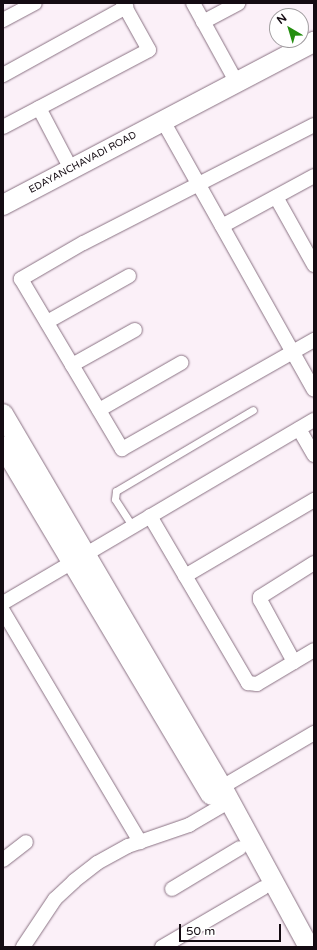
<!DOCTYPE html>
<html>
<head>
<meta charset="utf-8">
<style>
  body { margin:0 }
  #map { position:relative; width:317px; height:950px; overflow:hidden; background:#fbf0f8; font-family:"Varela Round",sans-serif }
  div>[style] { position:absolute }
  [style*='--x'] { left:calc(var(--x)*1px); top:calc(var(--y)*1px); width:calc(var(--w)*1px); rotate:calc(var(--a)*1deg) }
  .roads { filter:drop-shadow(0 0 1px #8a7283) drop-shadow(0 0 1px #8a7283) }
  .lane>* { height:7px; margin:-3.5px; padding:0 3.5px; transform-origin:3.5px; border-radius:3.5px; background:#fff }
  .street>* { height:14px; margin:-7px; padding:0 7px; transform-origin:7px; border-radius:7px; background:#fff }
  .secondary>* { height:20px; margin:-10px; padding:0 10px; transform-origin:10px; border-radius:10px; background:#fff }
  span { translate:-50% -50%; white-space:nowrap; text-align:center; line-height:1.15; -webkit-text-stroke:3px #fff; paint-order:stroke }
  .street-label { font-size:10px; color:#140b12 }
  .frame { position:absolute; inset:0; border:4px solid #140b12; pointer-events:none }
  .north { position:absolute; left:269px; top:8px; width:40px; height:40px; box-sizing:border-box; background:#fff; border:1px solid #a19da0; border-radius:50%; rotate:322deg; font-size:11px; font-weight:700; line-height:16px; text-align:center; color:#140b12 }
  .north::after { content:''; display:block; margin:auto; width:14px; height:18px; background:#248e0f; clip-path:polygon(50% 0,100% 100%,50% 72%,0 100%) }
  .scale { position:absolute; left:179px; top:924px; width:102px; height:18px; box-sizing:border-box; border:2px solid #140b12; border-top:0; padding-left:5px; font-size:12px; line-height:14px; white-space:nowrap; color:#140b12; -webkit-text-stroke:3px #fff; paint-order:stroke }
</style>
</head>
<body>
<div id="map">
  <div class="roads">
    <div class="lane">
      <div style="--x:133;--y:527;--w:33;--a:-123"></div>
      <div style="--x:115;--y:499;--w:8;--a:-83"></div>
      <div style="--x:116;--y:491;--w:159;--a:-30.6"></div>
    </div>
    <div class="street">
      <div style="--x:193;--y:3;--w:91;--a:61.2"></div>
      <div style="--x:3;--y:20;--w:36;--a:-28"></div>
      <div style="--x:203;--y:22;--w:40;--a:-28"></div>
      <div style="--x:3;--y:75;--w:141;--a:-28.9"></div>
      <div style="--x:39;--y:108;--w:69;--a:62.3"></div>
      <div style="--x:163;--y:121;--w:308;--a:60.7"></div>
      <div style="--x:314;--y:125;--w:259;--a:152.9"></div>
      <div style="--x:83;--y:243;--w:72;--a:149.9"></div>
      <div style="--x:21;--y:279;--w:198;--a:59.3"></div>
      <div style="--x:122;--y:449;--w:221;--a:-29.6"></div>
      <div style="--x:3;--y:127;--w:165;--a:-27.8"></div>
      <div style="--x:149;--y:50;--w:54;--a:-119"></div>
      <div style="--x:276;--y:197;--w:78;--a:60.8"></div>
      <div style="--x:222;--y:226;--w:105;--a:-28.5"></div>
      <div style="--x:47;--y:322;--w:94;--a:-29.3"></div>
      <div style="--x:72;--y:365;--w:72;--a:-29.1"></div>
      <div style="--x:99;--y:410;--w:95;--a:-29.8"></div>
      <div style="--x:299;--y:429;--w:30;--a:60"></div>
      <div style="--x:150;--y:516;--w:194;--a:59.6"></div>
      <div style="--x:248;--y:683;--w:9;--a:6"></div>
      <div style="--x:257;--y:684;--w:66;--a:-30.8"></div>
      <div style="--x:185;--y:576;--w:150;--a:-30.5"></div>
      <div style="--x:3;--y:603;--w:361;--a:-30.5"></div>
      <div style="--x:3;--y:611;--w:269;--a:59.3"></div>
      <div style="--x:294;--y:662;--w:71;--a:-118.7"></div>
      <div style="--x:260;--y:600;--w:3;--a:-90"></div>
      <div style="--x:260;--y:597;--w:64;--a:-32.2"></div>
      <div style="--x:222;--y:787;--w:107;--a:-30.4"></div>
      <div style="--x:3;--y:860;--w:29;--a:-38"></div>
      <div style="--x:172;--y:889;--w:79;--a:-31.1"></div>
      <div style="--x:23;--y:947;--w:58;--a:-56.3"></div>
      <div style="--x:55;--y:899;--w:26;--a:-43"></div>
      <div style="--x:74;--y:881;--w:29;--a:-38"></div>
      <div style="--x:97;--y:863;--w:35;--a:-29"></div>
      <div style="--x:128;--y:846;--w:65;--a:-19"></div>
      <div style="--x:189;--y:825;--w:48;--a:-30.3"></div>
      <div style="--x:162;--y:947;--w:117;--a:-30.3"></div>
    </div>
    <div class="secondary">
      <div style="--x:3;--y:205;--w:351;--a:-27.7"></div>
      <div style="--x:3;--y:414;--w:433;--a:59.6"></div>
      <div style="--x:222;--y:787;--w:182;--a:61.5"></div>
      <div style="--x:3;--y:446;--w:406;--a:59.2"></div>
    </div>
  </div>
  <div class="street-label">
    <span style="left:83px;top:163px;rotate:-28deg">EDAYANCHAVADI ROAD</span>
  </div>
  <div class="frame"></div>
  <div class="north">N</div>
  <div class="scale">50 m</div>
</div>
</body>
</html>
